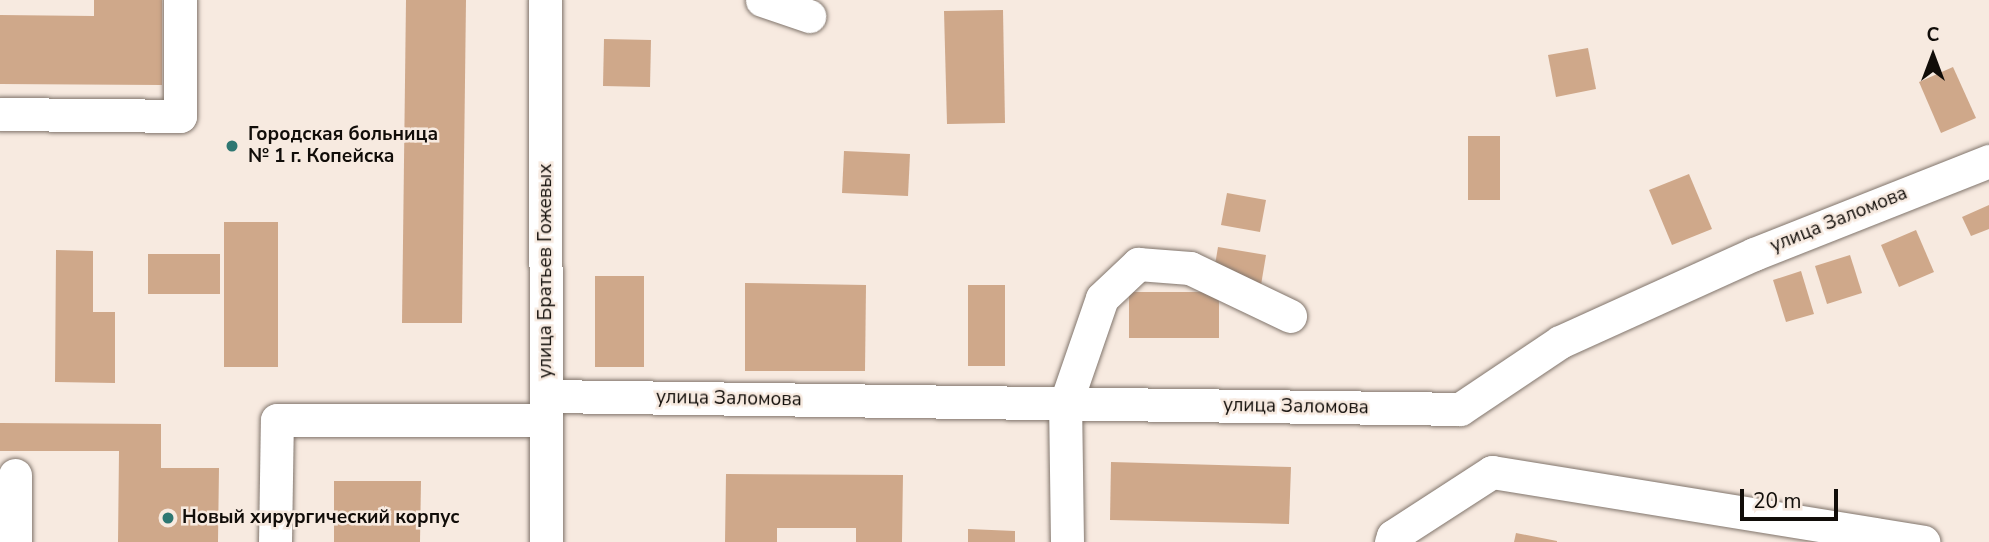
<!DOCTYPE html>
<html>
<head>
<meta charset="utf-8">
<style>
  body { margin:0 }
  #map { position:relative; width:1989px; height:542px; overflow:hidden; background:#f7eae0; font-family:"Nunito Sans",sans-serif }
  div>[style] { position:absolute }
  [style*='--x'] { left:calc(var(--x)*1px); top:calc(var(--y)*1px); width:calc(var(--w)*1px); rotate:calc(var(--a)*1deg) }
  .building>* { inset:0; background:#cfa88a }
  .roads { filter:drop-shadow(0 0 2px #81756c) drop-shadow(0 0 2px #81756c) }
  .minor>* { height:33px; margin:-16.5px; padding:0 16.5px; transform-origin:16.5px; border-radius:16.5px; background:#fff }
  .dots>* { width:19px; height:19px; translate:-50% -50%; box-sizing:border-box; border:4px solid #f7eae0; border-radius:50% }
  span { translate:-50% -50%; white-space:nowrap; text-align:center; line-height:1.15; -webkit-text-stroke:5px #f7eae0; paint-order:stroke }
  .poi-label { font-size:19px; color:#110d09; font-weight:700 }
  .left { translate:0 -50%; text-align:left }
  .street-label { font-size:19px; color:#110d09 }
  .north { position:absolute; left:1898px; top:21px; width:70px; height:70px; -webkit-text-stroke:5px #f7eae0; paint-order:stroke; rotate:0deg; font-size:19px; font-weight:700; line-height:28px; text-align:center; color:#110d09 }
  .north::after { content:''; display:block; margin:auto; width:24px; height:32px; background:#110d09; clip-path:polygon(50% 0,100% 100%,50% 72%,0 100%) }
  .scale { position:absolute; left:1740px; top:489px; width:98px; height:32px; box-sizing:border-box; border:4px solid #110d09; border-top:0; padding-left:9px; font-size:21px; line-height:24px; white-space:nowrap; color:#110d09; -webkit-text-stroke:5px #f7eae0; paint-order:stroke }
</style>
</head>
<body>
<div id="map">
  <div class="building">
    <div style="clip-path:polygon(94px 0,162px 0,162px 85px,0 84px,0 15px,94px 16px)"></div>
    <div style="clip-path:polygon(406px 0,466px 0,462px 323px,402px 323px)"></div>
    <div style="clip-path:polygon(1003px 10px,1005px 123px,947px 124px,944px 11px)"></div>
    <div style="clip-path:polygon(604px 39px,651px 40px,650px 87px,603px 86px)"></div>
    <div style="clip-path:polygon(1588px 48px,1596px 89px,1556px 97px,1548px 55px)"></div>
    <div style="clip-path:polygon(1953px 67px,1976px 118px,1941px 133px,1919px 82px)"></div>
    <div style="clip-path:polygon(1468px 136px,1500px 136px,1500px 200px,1468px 200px)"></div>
    <div style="clip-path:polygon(844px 151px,910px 154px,908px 196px,842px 193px)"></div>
    <div style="clip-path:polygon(1689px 174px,1712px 229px,1672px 245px,1649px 190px)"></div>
    <div style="clip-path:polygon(1227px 193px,1266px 200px,1260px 232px,1221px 225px)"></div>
    <div style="clip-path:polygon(1989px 205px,1989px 229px,1971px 236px,1962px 217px)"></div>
    <div style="clip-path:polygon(224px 222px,278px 222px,278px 367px,224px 367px)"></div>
    <div style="clip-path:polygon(1916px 230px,1934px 272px,1899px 287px,1881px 245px)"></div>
    <div style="clip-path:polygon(1218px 247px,1266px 255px,1261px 285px,1213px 277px)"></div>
    <div style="clip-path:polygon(56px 250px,93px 251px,93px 312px,115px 312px,115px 383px,55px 382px)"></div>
    <div style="clip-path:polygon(148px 254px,220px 254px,220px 294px,148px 294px)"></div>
    <div style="clip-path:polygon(1850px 255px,1862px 293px,1827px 304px,1815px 266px)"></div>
    <div style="clip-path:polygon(1801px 271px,1814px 314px,1786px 322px,1773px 280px)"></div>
    <div style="clip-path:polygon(595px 276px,644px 276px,644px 367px,595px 367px)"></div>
    <div style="clip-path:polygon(745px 283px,866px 285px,865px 371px,745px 371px)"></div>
    <div style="clip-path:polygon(968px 285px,1005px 285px,1005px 366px,968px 366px)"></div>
    <div style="clip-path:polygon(1129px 292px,1219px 292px,1219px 338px,1129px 338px)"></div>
    <div style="clip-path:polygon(0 423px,161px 424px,161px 468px,219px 468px,218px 542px,118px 542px,119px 451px,0 451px)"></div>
    <div style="clip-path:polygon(1111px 462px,1291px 467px,1289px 524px,1110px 520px)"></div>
    <div style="clip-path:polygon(726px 474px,903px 475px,902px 542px,856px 542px,856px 528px,777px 528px,777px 542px,725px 542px)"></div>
    <div style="clip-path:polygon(334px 481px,421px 481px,420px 542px,334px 542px)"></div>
    <div style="clip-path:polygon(968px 529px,1015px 531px,1015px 542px,968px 542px)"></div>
    <div style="clip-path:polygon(1516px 533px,1557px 541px,1557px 542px,1514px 542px)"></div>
  </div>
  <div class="roads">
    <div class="minor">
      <div style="--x:545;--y:0;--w:542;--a:89.89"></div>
      <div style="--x:762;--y:0;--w:50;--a:18.8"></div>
      <div style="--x:0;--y:114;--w:180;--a:0.6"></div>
      <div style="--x:180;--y:116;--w:116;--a:-90"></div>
      <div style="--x:546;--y:396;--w:914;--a:0.81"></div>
      <div style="--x:1460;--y:409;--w:120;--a:-33.8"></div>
      <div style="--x:1560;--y:342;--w:213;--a:-24.4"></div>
      <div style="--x:1754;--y:254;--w:253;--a:-21.6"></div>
      <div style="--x:15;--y:542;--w:67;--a:-90"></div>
      <div style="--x:275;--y:542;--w:122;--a:-89.1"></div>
      <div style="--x:277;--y:420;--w:269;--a:0"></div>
      <div style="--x:1067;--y:542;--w:137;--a:-90.8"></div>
      <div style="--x:1065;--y:405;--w:113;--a:-70.9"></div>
      <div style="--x:1102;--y:298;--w:50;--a:-43.4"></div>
      <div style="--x:1138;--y:264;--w:52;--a:4.4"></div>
      <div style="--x:1190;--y:268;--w:111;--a:25.6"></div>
      <div style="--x:1391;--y:542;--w:6;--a:-72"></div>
      <div style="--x:1393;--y:536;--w:118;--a:-32.9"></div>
      <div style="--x:1492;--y:472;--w:437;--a:9.2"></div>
    </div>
  </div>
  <div class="dots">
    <div style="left:232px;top:146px;background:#2e7772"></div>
    <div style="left:168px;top:518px;background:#2e7772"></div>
  </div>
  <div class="poi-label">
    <span class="left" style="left:248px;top:146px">Городская больница<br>№ 1 г. Копейска</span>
    <span class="left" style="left:182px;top:518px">Новый хирургический корпус</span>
  </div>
  <div class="street-label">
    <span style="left:1839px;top:220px;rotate:-22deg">улица Заломова</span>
    <span style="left:546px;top:271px;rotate:-90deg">улица Братьев Гожевых</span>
    <span style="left:729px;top:399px;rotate:1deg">улица Заломова</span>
    <span style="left:1296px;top:407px;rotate:1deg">улица Заломова</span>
  </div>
  <div class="north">С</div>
  <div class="scale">20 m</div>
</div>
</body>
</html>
